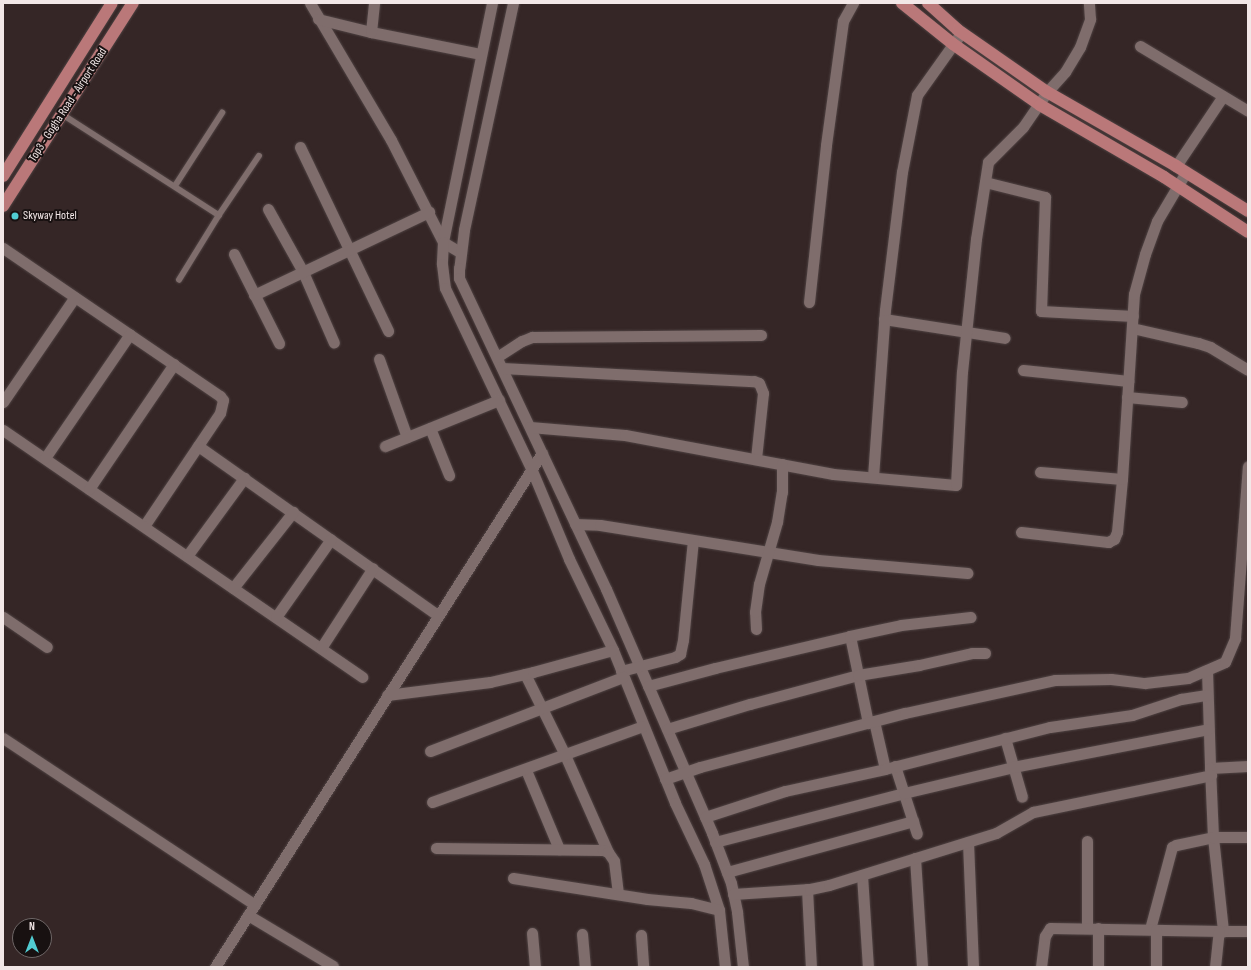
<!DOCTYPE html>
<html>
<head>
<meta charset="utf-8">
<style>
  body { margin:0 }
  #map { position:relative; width:1251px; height:970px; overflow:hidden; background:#352626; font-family:"Sofia Sans Condensed",sans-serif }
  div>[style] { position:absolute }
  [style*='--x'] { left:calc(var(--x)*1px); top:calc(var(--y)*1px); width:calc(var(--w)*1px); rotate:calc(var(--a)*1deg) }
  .roads { filter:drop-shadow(0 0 1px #4f4343) drop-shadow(0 0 1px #4f4343) }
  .service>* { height:5.5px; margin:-2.75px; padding:0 2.75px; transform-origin:2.75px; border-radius:2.75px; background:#7f6d6c }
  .minor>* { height:11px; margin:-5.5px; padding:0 5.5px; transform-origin:5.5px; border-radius:5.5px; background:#7f6d6c }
  .primary>* { height:12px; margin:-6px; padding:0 6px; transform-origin:6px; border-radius:6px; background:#ba7879 }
  .dots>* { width:11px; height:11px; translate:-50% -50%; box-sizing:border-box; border:2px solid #181111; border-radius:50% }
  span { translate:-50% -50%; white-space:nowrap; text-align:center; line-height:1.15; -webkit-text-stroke:4px #181111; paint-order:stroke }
  .street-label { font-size:12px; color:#f2e7e7 }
  .poi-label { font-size:12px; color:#f2e7e7 }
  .left { translate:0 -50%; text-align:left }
  .frame { position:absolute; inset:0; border:4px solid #f2e7e7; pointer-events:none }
  .north { position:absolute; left:12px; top:918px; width:40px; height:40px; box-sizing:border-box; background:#181111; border:1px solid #6f6767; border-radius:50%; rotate:0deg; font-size:11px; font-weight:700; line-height:16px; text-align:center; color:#f2e7e7 }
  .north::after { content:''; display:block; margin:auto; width:14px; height:18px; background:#51ccd2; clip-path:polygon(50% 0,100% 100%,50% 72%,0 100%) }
</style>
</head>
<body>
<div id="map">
  <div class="roads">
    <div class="service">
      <div style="--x:62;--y:114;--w:187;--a:32.8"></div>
      <div style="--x:175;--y:186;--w:87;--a:-57.2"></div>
      <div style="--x:179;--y:280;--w:76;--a:-58.4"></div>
      <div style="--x:219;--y:215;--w:71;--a:-55.9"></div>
    </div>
    <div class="minor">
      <div style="--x:310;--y:3;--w:159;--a:59.4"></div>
      <div style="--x:391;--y:140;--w:114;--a:63"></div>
      <div style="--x:443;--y:242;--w:21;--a:31"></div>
      <div style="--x:492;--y:3;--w:244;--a:101.6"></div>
      <div style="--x:443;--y:242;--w:22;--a:93"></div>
      <div style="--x:442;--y:264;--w:24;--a:83"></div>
      <div style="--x:445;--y:288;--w:199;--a:64.5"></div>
      <div style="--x:531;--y:468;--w:99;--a:67.3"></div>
      <div style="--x:569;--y:559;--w:101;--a:64.2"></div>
      <div style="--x:613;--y:650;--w:165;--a:67.9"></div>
      <div style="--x:675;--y:803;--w:68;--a:64.6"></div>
      <div style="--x:704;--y:864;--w:48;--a:71.9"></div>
      <div style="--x:719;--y:910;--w:57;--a:84"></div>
      <div style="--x:513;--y:3;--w:232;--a:102.2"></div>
      <div style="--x:464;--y:230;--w:38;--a:97"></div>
      <div style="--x:459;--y:268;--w:10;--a:90"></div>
      <div style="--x:459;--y:278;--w:344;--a:64.7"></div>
      <div style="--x:606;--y:589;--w:266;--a:66.5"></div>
      <div style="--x:712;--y:833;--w:53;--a:69.2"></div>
      <div style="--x:731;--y:883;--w:30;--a:78"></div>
      <div style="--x:737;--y:912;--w:55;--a:83.8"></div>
      <div style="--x:318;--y:19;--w:55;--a:13.8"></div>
      <div style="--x:371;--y:32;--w:111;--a:11.4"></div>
      <div style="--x:371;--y:32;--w:29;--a:-84"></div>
      <div style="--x:1140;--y:46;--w:126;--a:31"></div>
      <div style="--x:300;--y:147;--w:204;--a:64.4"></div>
      <div style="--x:1176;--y:166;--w:84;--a:-56.1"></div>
      <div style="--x:985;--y:182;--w:62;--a:14"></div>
      <div style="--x:1045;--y:197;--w:114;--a:92"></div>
      <div style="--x:1041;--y:311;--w:92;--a:3.1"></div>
      <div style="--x:268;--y:209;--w:72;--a:60.9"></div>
      <div style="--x:303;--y:272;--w:77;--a:66.4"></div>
      <div style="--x:3;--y:248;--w:263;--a:34.3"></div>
      <div style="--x:220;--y:396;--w:5;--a:53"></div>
      <div style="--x:223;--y:400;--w:13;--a:103"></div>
      <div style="--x:220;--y:413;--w:136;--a:123.9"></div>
      <div style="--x:234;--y:254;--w:100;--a:63.2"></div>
      <div style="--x:254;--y:295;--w:194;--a:-25.4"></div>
      <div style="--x:809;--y:302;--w:158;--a:-83.8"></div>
      <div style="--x:826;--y:145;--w:125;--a:-82.2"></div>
      <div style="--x:843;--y:21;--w:21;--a:-61"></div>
      <div style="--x:884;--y:319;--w:122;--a:8.9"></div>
      <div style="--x:1132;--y:328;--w:68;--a:12.8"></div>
      <div style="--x:1198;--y:343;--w:13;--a:18"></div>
      <div style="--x:1210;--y:347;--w:44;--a:31.2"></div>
      <div style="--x:497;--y:357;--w:30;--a:-33"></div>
      <div style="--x:522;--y:341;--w:11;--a:-22"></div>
      <div style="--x:532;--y:337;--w:229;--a:-0.5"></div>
      <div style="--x:379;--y:359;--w:83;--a:70.3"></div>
      <div style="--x:502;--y:368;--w:252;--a:3"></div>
      <div style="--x:754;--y:381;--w:5;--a:22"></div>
      <div style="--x:759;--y:383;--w:11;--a:68"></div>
      <div style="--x:763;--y:393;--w:66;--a:96.1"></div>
      <div style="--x:1023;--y:370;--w:106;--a:6"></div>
      <div style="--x:1127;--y:397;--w:55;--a:5.2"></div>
      <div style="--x:3;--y:402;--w:127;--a:-55.6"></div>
      <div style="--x:530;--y:427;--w:95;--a:4.8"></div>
      <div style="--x:625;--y:435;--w:212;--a:10.6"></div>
      <div style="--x:833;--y:474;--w:123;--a:5.1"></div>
      <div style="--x:956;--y:485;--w:113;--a:-87"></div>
      <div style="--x:962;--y:372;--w:134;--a:-84"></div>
      <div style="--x:976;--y:239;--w:78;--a:-81.1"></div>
      <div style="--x:988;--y:162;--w:49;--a:-45"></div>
      <div style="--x:1023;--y:127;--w:42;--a:-55.6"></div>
      <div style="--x:1047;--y:92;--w:27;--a:-48"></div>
      <div style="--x:1065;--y:72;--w:29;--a:-59"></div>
      <div style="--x:1080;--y:47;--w:30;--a:-70"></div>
      <div style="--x:1090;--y:19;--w:16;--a:-94"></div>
      <div style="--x:430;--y:428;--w:51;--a:68"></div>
      <div style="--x:3;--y:430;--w:436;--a:34.5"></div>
      <div style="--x:198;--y:446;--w:294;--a:35.2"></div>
      <div style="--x:385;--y:446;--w:123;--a:-22"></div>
      <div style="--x:45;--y:458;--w:150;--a:-55.6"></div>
      <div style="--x:1040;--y:472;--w:82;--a:4.9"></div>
      <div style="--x:873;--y:477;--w:167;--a:-85.9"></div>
      <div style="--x:885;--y:310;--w:139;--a:-83"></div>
      <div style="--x:902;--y:172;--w:78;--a:-79"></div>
      <div style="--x:917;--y:95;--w:77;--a:-54.5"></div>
      <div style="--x:89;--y:489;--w:151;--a:-55.8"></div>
      <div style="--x:575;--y:524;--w:25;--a:2"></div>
      <div style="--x:600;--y:525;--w:221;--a:9.1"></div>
      <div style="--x:818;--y:560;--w:150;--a:5"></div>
      <div style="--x:1021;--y:532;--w:88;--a:6.6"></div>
      <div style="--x:1108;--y:542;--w:7;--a:-27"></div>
      <div style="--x:1114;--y:539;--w:8;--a:-67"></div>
      <div style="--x:1117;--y:532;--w:53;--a:-84.6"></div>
      <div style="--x:1122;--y:479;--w:185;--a:-86.3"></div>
      <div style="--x:1134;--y:294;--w:41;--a:-74.6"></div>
      <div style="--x:1145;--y:254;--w:35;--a:-70"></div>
      <div style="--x:1157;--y:221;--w:57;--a:-59.4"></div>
      <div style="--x:187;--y:556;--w:97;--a:-53.8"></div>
      <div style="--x:233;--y:588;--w:97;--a:-51.7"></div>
      <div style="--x:3;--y:617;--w:53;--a:34.3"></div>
      <div style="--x:276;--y:617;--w:95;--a:-54.8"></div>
      <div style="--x:756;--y:629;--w:17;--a:-93"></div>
      <div style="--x:755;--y:612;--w:28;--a:-82"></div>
      <div style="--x:759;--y:584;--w:65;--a:-73.8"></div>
      <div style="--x:777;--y:522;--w:30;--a:-81"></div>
      <div style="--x:782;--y:492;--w:28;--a:-90"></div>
      <div style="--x:850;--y:636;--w:89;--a:78.3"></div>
      <div style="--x:321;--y:648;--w:95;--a:-57"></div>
      <div style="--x:1207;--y:670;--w:98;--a:88.2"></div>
      <div style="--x:621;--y:671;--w:56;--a:-14.5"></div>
      <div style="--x:675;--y:657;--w:6;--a:-31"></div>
      <div style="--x:680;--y:654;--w:14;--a:-78"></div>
      <div style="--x:683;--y:640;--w:100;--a:-84.3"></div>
      <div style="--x:525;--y:674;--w:90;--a:63.7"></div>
      <div style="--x:565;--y:755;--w:106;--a:66.1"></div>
      <div style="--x:648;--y:686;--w:69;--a:-15"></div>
      <div style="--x:715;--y:668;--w:139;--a:-13.3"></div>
      <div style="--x:850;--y:636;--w:52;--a:-12.2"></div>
      <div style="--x:901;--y:625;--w:70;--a:-6.5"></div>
      <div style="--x:387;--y:695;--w:104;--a:-7.2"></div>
      <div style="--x:490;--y:682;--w:44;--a:-13.1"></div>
      <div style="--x:533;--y:672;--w:83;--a:-15.4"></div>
      <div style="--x:874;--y:721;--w:49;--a:77.1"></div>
      <div style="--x:667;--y:729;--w:87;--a:-16.8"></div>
      <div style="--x:750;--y:704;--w:112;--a:-15"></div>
      <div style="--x:858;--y:675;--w:62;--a:-9.3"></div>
      <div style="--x:919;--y:665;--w:54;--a:-12.8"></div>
      <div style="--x:972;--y:653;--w:13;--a:0"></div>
      <div style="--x:3;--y:738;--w:302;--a:33.5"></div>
      <div style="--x:1005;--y:738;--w:61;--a:73.9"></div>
      <div style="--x:430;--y:751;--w:207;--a:-21"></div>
      <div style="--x:895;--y:766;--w:71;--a:72.1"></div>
      <div style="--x:1248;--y:766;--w:38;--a:177"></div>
      <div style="--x:1210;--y:768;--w:69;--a:87.5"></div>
      <div style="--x:1213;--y:837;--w:95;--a:83.9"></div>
      <div style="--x:1223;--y:931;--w:25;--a:0"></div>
      <div style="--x:526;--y:770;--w:86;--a:67.3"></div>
      <div style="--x:665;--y:779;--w:37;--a:-19"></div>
      <div style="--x:700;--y:767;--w:212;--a:-14.8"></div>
      <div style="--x:905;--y:713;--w:154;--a:-12.4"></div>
      <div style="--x:1055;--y:680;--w:56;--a:-1"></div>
      <div style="--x:1111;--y:679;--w:34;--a:7"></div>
      <div style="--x:1145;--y:683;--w:43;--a:-6.6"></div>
      <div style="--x:1188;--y:678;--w:40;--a:-23.4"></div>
      <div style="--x:1225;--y:662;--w:26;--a:-67"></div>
      <div style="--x:1235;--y:638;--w:172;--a:-85.7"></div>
      <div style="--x:432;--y:802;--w:224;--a:-19.8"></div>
      <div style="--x:705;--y:817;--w:84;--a:-18"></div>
      <div style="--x:785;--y:791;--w:102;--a:-12.4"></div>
      <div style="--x:885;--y:769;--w:170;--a:-14.3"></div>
      <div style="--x:1050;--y:727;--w:83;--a:-8.3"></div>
      <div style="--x:1132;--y:715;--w:52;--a:-18.1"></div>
      <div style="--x:1181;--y:699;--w:26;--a:-9"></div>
      <div style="--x:1087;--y:841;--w:87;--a:90"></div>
      <div style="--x:715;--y:842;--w:195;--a:-14.5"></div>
      <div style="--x:904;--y:793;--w:112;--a:-13.4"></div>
      <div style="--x:1013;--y:767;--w:199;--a:-11"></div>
      <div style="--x:968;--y:842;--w:125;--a:87.7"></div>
      <div style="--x:436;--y:848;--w:167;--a:0.7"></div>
      <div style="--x:603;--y:850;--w:5;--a:22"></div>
      <div style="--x:608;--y:852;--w:11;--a:56"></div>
      <div style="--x:614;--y:861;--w:33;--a:83"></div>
      <div style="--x:915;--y:858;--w:109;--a:86.3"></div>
      <div style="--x:727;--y:872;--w:193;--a:-15.3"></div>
      <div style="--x:862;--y:875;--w:92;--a:86.3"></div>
      <div style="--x:513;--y:878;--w:136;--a:8.9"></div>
      <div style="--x:647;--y:899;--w:44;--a:5.2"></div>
      <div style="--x:691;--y:903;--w:29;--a:14"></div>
      <div style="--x:807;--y:889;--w:78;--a:87.1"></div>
      <div style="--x:733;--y:894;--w:77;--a:-3.7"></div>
      <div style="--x:810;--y:889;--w:19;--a:-12"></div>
      <div style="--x:829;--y:885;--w:175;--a:-17.3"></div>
      <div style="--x:996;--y:833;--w:43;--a:-29.6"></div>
      <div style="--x:1033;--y:812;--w:182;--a:-11.7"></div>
      <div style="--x:248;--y:915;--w:99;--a:31"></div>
      <div style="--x:1150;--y:929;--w:85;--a:-75"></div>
      <div style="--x:1172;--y:847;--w:4;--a:-27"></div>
      <div style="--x:1176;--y:845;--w:38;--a:-12"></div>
      <div style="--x:1213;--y:837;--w:35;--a:0"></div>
      <div style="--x:532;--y:933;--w:34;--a:85"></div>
      <div style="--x:582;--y:934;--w:33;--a:85"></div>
      <div style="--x:641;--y:935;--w:32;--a:86"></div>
      <div style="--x:215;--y:967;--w:609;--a:-57.54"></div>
      <div style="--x:1041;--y:967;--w:31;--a:-83"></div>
      <div style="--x:1045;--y:936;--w:9;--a:-58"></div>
      <div style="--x:1050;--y:928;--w:173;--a:1"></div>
      <div style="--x:1098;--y:967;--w:39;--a:-90"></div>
      <div style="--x:1156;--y:967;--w:37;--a:-90"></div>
      <div style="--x:1215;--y:967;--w:36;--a:-84"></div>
    </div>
    <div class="primary">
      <div style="--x:902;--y:3;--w:65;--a:38.8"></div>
      <div style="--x:953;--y:44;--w:106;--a:35"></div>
      <div style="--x:1040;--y:105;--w:143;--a:30.1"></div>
      <div style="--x:1164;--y:177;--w:100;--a:33.2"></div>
      <div style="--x:928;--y:3;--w:40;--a:42"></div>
      <div style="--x:958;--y:30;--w:108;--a:34.9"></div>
      <div style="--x:1047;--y:92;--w:149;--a:29.8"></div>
      <div style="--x:1176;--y:166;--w:85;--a:32"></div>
      <div style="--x:3;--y:176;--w:204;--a:-57.8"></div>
      <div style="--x:3;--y:206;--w:241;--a:-57.4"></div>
    </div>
  </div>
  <div class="dots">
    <div style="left:15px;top:216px;background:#51ccd2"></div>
  </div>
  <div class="street-label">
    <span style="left:68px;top:105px;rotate:-57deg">Top3 - Gogha Road - Airport Road</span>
  </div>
  <div class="poi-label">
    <span class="left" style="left:23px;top:216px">Skyway Hotel</span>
  </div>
  <div class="frame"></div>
  <div class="north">N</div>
</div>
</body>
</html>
